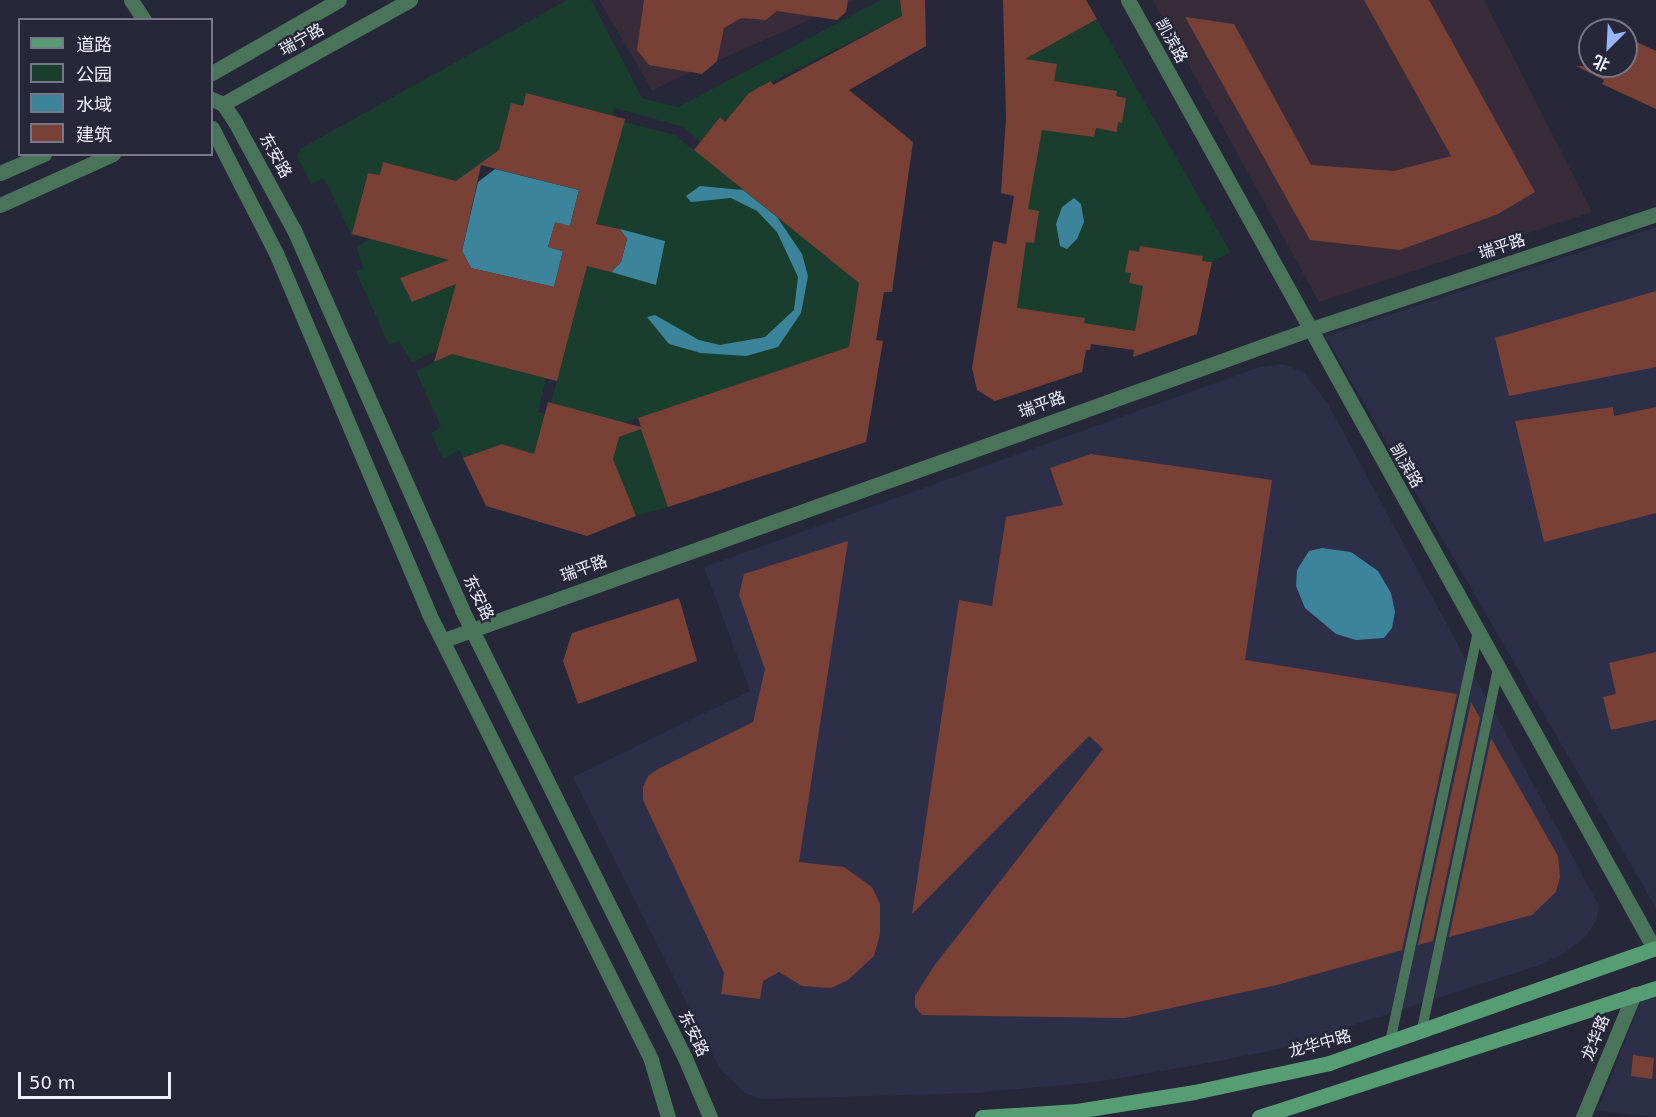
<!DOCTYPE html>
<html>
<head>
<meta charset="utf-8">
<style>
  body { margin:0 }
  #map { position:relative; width:1656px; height:1117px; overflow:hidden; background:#27273a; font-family:"DejaVu Sans","Noto Sans SC",sans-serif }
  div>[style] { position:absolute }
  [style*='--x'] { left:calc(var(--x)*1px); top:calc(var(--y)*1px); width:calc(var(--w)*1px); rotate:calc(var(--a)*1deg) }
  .built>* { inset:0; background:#2d2e47 }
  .education>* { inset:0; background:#382c3a }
  .green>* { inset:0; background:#193e2d }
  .water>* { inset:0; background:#3b849b }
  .building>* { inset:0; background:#794136 }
  .service>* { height:10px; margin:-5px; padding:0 5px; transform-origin:5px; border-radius:5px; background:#49745a }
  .minor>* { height:15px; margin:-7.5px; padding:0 7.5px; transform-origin:7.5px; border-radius:7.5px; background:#49745a }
  .tertiary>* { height:15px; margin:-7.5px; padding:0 7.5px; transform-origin:7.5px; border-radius:7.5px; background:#49745a }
  .secondary>* { height:15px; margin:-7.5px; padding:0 7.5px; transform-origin:7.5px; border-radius:7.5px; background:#579d74 }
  span { translate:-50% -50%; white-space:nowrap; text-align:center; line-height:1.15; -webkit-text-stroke:4.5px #27273a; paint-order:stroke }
  .street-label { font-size:16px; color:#eff0fd }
  .legend { position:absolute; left:18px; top:18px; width:195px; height:138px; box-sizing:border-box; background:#27273a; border:2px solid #778; margin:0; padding:8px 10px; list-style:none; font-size:18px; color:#eff0fd }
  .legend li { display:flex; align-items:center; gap:12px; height:30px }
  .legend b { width:30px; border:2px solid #778 }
  .north { position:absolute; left:1578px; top:18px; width:60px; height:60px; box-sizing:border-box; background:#27273a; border:2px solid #778; border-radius:50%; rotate:204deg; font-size:16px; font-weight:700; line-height:24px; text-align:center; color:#eff0fd }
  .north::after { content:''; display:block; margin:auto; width:21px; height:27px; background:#98b6fd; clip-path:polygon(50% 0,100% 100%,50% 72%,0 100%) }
  .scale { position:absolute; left:18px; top:1072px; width:153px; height:27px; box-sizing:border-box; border:3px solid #eff0fd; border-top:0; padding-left:8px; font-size:18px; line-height:21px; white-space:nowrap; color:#eff0fd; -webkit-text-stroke:4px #27273a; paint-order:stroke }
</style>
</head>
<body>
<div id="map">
  <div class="built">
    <div style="clip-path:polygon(1656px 227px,1656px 908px,1325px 336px)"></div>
    <div style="clip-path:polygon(1283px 364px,1304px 372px,1328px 404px,1599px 906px,1596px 921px,1586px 936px,1566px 952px,1537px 966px,1279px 1049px,1203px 1064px,1096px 1082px,975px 1093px,761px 1099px,745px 1093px,720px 1069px,573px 777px,750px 691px,704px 567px,1260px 367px)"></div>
    <div style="clip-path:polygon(1656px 996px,1656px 1117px,1597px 1111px,1642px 1000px)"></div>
  </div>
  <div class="education">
    <div style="clip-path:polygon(599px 0,854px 0,652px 90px)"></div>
    <div style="clip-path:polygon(1153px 0,1484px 0,1592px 212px,1319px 302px)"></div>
  </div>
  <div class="green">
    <div style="clip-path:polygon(567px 0,591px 0,642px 98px,678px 107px,881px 0,900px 0,902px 16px,749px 93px,725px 122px,719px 118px,710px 130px,723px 141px,718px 155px,681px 126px,614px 108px,600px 162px,601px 113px,526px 93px,523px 106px,511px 104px,501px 142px,512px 145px,465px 175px,464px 195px,383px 163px,380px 175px,368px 173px,358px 211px,366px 231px,352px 236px,324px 178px,311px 184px,297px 157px,300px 149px)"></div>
    <div style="clip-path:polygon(1097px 19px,1230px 252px,1212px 262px,1202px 261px,1202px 256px,1140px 246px,1139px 252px,1129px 251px,1126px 272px,1131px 273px,1129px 283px,1143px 286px,1135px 331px,1016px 314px,1007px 239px,1034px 243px,1012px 206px,1030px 199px,1043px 119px,1067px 133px,1094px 137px,1096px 128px,1117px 131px,1118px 122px,1122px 123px,1126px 98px,1054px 81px,1005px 56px,1043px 49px)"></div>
    <div style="clip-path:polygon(624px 122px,675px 135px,859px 283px,849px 347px,624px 423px,551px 403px,579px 295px,570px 262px,610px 272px,621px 262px,627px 239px,621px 229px,585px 221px)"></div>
    <div style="clip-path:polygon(370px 239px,449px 260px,400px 278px,412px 302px,456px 284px,437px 351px,412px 362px,399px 341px,389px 345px,356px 272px,363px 268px,356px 247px)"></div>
    <div style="clip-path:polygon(452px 341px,463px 356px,536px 376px,549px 367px,538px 412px,565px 420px,538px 441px,534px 454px,502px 444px,463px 458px,460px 450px,443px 459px,431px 433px,441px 427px,416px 371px,449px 355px)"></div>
    <div style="clip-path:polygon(673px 418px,668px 507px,636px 516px,589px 427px,623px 436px)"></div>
  </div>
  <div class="water">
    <div style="clip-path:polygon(495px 169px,579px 190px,570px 226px,555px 223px,548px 247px,563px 251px,554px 287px,471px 268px,462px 251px,478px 182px)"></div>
    <div style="clip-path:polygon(700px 186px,743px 190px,777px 217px,802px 254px,808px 276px,801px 313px,778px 347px,746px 356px,701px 353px,669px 344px,647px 317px,655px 315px,699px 340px,720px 345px,765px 337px,794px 310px,798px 277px,777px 232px,757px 211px,731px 198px,691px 202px,686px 196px)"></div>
    <div style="clip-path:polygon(1074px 198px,1081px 204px,1084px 222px,1077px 239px,1067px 249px,1060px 246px,1056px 224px,1062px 207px)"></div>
    <div style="clip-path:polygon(620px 229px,665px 241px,656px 285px,611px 272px,621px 262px,627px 239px)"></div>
    <div style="clip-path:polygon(1322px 548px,1351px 552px,1378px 571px,1391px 593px,1395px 612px,1392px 628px,1384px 638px,1356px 640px,1336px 634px,1305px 608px,1296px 586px,1297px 570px,1309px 551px)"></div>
  </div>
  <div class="building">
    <div style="clip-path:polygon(644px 0,848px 0,846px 12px,837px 20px,777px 11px,766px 20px,741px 18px,724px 28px,717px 61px,702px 74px,649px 65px,637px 50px)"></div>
    <div style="clip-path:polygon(900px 0,925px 0,926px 46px,849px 90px,913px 142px,892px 292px,884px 292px,876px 340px,883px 341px,866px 442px,668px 507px,641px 429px,619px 437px,613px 459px,636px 516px,587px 536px,486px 506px,463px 458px,502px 444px,534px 454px,548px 402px,641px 427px,638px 418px,849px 347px,859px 283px,694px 150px,720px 117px,725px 122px,749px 93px,771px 81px,773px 85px,902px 16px)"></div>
    <div style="clip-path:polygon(1003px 0,1086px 0,1097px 19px,1025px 59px,1057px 64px,1054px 81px,1117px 91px,1116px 96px,1126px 98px,1122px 123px,1118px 122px,1117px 132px,1096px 128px,1094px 137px,1042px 130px,1028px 209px,1039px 211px,1034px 243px,1026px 242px,1017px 308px,1085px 318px,1084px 323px,1135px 331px,1143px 286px,1129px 283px,1131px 273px,1125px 272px,1129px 250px,1139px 252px,1140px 246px,1203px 256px,1202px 261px,1212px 262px,1197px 334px,1133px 357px,1134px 350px,1091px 344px,1090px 350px,1086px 350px,1082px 372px,995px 401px,977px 390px,972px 368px,993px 241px,1006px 244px,1014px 196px,1001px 193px,1006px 118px)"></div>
    <div style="clip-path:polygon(1364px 0,1429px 0,1535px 192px,1498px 214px,1400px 250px,1310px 240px,1185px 17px,1234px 24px,1311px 165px,1394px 171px,1451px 156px)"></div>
    <div style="clip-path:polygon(1626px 37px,1656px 51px,1656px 109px,1602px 84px,1604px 80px,1576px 66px,1626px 66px)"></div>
    <div style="clip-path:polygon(evenodd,526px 93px,625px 119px,596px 224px,620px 229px,627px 239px,621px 262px,611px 272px,587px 266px,557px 381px,452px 354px,434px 362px,456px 284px,412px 302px,400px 278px,449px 260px,352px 234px,368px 173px,380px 175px,383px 162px,456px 181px,499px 150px,511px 103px,523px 106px,526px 93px,481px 165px,579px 190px,570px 226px,555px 222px,548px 247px,563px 251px,554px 287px,471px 268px,462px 251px,481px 165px)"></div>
    <div style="clip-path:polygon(1656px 291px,1656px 367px,1509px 396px,1495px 338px)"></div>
    <div style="clip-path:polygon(1613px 407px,1614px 416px,1656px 407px,1656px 513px,1544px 542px,1515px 421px)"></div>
    <div style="clip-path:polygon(1091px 454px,1272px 480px,1245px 660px,1457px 694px,1402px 950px,1277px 985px,1125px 1018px,922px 1015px,915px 1007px,915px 996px,934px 966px,1103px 749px,1089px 736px,912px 914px,959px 600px,992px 606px,1006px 517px,1063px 505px,1050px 468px)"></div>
    <div style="clip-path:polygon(848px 541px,799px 862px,844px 867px,872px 887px,880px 904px,880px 934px,874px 956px,848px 980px,831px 988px,802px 986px,779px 972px,763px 981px,760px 999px,721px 994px,724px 973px,643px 800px,643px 787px,648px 776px,658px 769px,753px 722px,765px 669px,739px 595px,744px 574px)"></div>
    <div style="clip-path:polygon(679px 598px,697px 661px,578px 704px,563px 661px,572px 633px)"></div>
    <div style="clip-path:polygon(1656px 652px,1656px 720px,1611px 730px,1603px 697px,1616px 694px,1609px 663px)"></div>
    <div style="clip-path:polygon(1471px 702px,1480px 718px,1433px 941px,1418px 945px)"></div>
    <div style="clip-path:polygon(1491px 738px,1558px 856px,1560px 877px,1556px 892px,1532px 915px,1449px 937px)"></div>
    <div style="clip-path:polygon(1633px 1055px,1654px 1058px,1652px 1079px,1631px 1076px)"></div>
  </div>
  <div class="service">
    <div style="--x:1422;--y:1029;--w:369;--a:-78.1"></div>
    <div style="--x:1390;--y:1042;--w:420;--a:-77.9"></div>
  </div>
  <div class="minor">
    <div style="--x:1128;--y:0;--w:1084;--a:60.98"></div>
    <div style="--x:212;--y:73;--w:146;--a:-29.9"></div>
    <div style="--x:223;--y:104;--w:214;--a:-29.1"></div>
    <div style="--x:444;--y:640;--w:918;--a:-19.74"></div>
    <div style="--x:1308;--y:330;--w:367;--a:-18.4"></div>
    <div style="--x:1583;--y:1117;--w:133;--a:-67.5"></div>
  </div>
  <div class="tertiary">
    <div style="--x:131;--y:0;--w:24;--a:57"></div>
    <div style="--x:212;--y:99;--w:12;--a:24"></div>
    <div style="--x:223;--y:104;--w:22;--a:56"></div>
    <div style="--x:235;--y:122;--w:123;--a:61.4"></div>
    <div style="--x:294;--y:230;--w:415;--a:66.1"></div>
    <div style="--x:462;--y:610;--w:500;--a:63.54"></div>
    <div style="--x:685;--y:1058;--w:64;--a:67"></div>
    <div style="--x:212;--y:128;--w:140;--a:62.9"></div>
    <div style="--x:276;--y:253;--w:392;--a:67"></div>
    <div style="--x:429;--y:614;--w:498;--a:63.5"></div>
    <div style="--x:651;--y:1060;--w:59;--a:73.4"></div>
    <div style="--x:0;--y:173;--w:48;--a:-23.4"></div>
    <div style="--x:0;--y:205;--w:124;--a:-24.3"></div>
  </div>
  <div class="secondary">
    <div style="--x:982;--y:1117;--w:95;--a:-3.6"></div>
    <div style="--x:1077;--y:1111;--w:119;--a:-9.2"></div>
    <div style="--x:1194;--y:1092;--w:138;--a:-12.1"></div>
    <div style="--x:1329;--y:1063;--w:347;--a:-19.4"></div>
    <div style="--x:1259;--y:1117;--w:417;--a:-18"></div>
  </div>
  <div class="street-label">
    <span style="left:302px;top:40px;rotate:-29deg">瑞宁路</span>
    <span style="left:1171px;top:41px;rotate:61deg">凯滨路</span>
    <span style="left:275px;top:156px;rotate:61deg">东安路</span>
    <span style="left:1502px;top:247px;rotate:-18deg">瑞平路</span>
    <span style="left:1042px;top:405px;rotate:-20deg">瑞平路</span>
    <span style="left:1406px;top:466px;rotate:60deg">凯滨路</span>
    <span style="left:584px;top:569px;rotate:-20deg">瑞平路</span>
    <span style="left:478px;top:598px;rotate:64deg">东安路</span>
    <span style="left:693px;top:1034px;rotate:64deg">东安路</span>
    <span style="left:1596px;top:1038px;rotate:-68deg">龙华路</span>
    <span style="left:1320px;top:1044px;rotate:-15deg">龙华中路</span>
  </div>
  <ul class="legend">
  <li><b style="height:8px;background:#579d74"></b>道路</li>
  <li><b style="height:16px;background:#193e2d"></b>公园</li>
  <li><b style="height:16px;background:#3b849b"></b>水域</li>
  <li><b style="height:16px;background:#794136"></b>建筑</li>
  </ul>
  <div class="north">北</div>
  <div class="scale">50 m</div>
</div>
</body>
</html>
